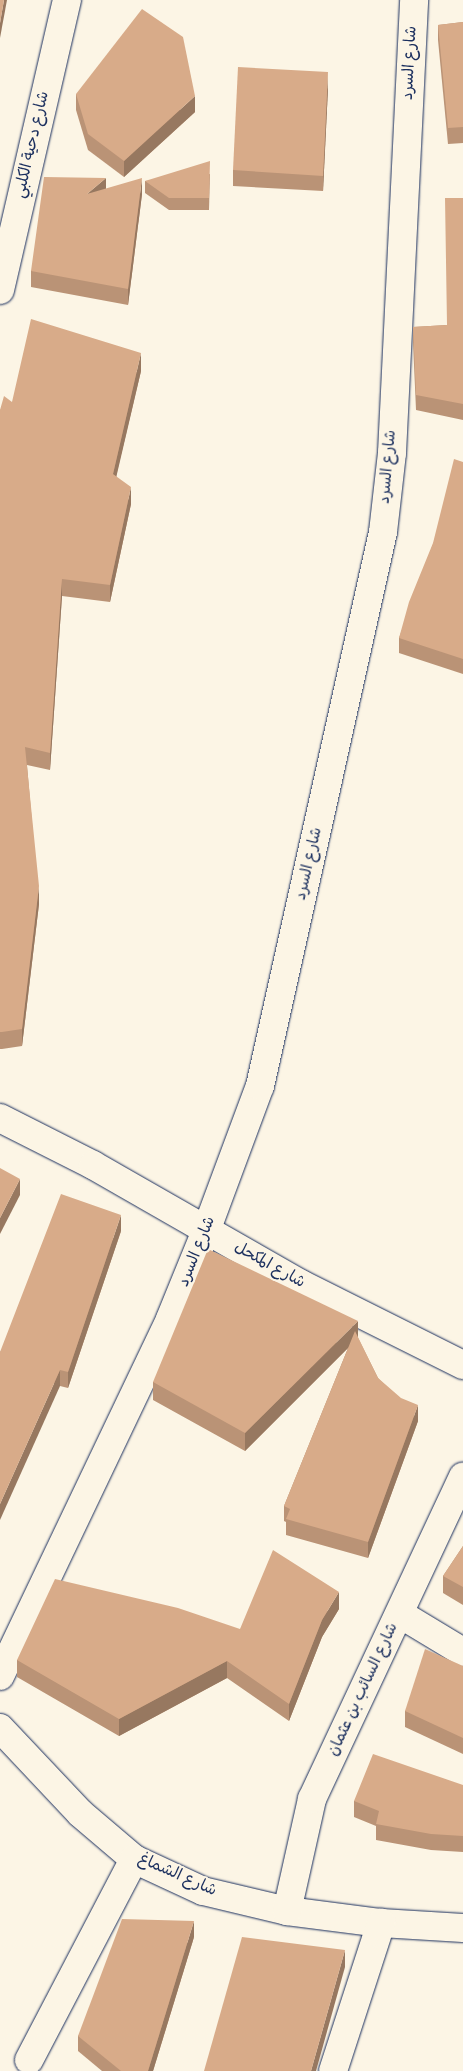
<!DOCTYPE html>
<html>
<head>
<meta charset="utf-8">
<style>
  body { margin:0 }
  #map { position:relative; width:463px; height:2071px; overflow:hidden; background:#fcf5e5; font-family:Dekko,"Playpen Sans Arabic",sans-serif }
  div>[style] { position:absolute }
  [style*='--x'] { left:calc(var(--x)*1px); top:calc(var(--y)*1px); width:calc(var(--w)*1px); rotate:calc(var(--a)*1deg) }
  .roads { filter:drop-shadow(0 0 1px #1b2f5e) drop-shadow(0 0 1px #1b2f5e) }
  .minor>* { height:28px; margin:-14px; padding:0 14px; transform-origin:14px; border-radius:14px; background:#fcf5e5 }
  .wall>* { inset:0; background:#ba9376 }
  .shaded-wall>* { inset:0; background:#977860 }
  .building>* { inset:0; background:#d8ab89 }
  span { translate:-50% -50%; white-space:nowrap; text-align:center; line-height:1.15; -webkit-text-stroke:4px #fcf5e5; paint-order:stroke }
  .street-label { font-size:16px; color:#1b2f5e }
</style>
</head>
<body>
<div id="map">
  <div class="roads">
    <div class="minor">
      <div style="--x:0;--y:290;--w:298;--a:-77"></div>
      <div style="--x:0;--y:1118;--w:104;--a:26.8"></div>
      <div style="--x:93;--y:1165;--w:240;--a:29.8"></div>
      <div style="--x:301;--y:1284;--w:181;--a:26.6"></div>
      <div style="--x:400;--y:1614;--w:74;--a:31.1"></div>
      <div style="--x:0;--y:1676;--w:395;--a:-64.5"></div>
      <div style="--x:170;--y:1319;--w:95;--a:-67.8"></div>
      <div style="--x:206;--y:1231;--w:155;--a:-69.6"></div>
      <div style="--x:260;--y:1086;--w:567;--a:-77.48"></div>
      <div style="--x:383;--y:532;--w:80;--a:-83.5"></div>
      <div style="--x:392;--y:453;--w:454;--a:-87.2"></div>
      <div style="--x:0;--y:1728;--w:117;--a:46.7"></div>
      <div style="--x:80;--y:1813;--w:71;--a:40.4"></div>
      <div style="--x:134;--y:1859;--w:76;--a:24.9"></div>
      <div style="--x:203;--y:1891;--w:86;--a:13.4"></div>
      <div style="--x:287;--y:1911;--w:95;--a:7.3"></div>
      <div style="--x:381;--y:1923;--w:82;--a:3.5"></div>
      <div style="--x:287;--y:1911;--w:115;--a:-77.4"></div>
      <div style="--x:312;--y:1799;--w:356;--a:-64.9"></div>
      <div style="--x:29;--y:2060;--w:227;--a:-62.4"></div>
      <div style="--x:333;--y:2071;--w:156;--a:-72"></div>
    </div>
  </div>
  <div class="wall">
    <div style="clip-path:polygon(463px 22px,463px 143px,448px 144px,438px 40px,438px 25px)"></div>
    <div style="clip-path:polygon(328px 88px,323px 191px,233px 186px,233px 170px)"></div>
    <div style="clip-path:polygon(76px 94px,195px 112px,124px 177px,88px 150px,76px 110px)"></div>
    <div style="clip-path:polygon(210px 174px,209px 210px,169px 210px,145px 193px,145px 181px)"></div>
    <div style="clip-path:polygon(106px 189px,142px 194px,128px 305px,31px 287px,31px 271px)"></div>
    <div style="clip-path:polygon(463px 198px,463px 420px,416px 410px,413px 342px,413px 327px,447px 325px)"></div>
    <div style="clip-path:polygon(141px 371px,116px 476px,131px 504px,110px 602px,62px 596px,50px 770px,27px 765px,39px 904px,22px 1046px,2px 1049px,0 1049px,0 410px,12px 402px)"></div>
    <div style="clip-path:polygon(463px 462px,463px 674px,399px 653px,399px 638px)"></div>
    <div style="clip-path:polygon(121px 1231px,68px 1388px,60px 1386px,0 1352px)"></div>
    <div style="clip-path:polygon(358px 1338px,378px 1378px,418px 1421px,368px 1558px,286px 1535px,286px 1522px,284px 1521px,284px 1506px,348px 1348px,245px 1451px,153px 1400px,153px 1382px)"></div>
    <div style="clip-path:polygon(463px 1546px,463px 1605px,443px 1593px,443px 1576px)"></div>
    <div style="clip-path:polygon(339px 1609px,322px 1637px,289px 1721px,227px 1678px,119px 1736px,17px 1677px,17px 1660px,240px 1629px)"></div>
    <div style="clip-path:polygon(463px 1666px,463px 1754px,405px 1727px,405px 1711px)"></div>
    <div style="clip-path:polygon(463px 1785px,463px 1852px,431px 1850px,376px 1840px,376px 1826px,354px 1817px,354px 1801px)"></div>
    <div style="clip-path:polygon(194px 1937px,153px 2071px,102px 2071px,78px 2051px,78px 2036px)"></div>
  </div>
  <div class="shaded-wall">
    <div style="clip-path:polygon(4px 0,7px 0,0 38px,0 23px)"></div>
    <div style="clip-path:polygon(328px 72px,328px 88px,323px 191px,323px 176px)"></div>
    <div style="clip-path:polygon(195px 96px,195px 112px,124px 177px,124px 161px)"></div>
    <div style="clip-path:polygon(106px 178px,106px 193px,87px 194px)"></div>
    <div style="clip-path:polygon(142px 178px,142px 194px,128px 305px,128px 289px)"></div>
    <div style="clip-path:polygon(141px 353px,141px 371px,113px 491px,113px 474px)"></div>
    <div style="clip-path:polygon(131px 487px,131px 504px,110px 602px,110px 585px)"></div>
    <div style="clip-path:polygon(62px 579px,62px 596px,50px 770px,50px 753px)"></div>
    <div style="clip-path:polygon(39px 886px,39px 904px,22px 1046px,22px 1029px)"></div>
    <div style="clip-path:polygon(20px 1179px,20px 1195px,0 1234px,0 1218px)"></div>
    <div style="clip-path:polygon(121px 1215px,121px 1231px,68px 1388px,68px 1372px)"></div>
    <div style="clip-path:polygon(358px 1321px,358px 1338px,245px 1451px,245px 1433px)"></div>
    <div style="clip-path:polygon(60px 1370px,60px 1386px,0 1520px,0 1504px)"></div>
    <div style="clip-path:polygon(418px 1405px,418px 1421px,368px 1558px,368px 1542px)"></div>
    <div style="clip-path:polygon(339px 1592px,339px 1609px,322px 1637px,289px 1721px,289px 1704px,322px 1620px)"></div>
    <div style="clip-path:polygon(227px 1661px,227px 1678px,119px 1736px,119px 1719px)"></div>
    <div style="clip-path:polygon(194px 1921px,194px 1937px,153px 2071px,148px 2071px)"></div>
    <div style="clip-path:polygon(345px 1950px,345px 1967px,316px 2071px,311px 2071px)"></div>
  </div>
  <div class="building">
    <div style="clip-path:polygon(0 0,4px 0,0 23px)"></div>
    <div style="clip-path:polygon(142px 9px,183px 37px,195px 96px,124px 161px,88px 134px,76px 94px)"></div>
    <div style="clip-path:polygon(463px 22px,463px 127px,448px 128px,438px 25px)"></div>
    <div style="clip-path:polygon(238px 67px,328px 72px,323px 176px,233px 170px)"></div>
    <div style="clip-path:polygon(210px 161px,209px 198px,169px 198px,145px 181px)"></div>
    <div style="clip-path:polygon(44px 177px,106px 178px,87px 194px,142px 178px,128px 289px,31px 271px)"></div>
    <div style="clip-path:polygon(445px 198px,463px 198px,463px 404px,416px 395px,413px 327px,447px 325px)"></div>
    <div style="clip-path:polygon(31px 319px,141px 353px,113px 474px,131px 487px,110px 585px,62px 579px,50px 753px,25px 747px,39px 886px,22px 1029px,2px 1032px,0 1032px,0 410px,4px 396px,12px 402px)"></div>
    <div style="clip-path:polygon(454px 459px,463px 462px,463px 659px,399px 638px,409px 602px,433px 543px)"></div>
    <div style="clip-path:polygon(0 1168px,20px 1179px,0 1218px)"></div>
    <div style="clip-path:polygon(61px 1194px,121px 1215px,68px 1372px,60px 1370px,0 1504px,0 1352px)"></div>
    <div style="clip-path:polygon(208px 1249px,358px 1321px,245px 1433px,153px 1382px)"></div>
    <div style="clip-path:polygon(355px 1331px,378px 1378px,401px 1398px,418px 1405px,368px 1542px,286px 1519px,290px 1509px,284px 1506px)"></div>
    <div style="clip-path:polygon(463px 1546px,463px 1587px,443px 1576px)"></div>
    <div style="clip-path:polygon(273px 1550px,339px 1592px,322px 1620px,289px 1704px,227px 1661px,119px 1719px,17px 1660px,55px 1579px,178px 1608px,240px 1629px)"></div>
    <div style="clip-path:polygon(425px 1649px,463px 1666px,463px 1738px,405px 1711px)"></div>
    <div style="clip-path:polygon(373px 1754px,463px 1785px,463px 1836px,431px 1834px,376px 1824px,379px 1811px,354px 1801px)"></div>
    <div style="clip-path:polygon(122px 1919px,194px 1921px,148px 2071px,121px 2071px,78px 2036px)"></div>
    <div style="clip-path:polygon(242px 1937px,345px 1950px,311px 2071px,204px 2071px)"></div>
  </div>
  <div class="street-label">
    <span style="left:411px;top:63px;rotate:-87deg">شارع السرد</span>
    <span style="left:33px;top:145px;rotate:-77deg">شارع دحية الكلبي</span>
    <span style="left:389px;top:467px;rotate:-85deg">شارع السرد</span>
    <span style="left:310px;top:864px;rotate:-77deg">شارع السرد</span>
    <span style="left:198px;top:1252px;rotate:-68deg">شارع السرد</span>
    <span style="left:269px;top:1266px;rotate:29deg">شارع المكحل</span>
    <span style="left:364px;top:1690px;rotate:-65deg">شارع السائب بن عثمان</span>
    <span style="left:177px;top:1876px;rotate:24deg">شارع الشماغ</span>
  </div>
</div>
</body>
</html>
